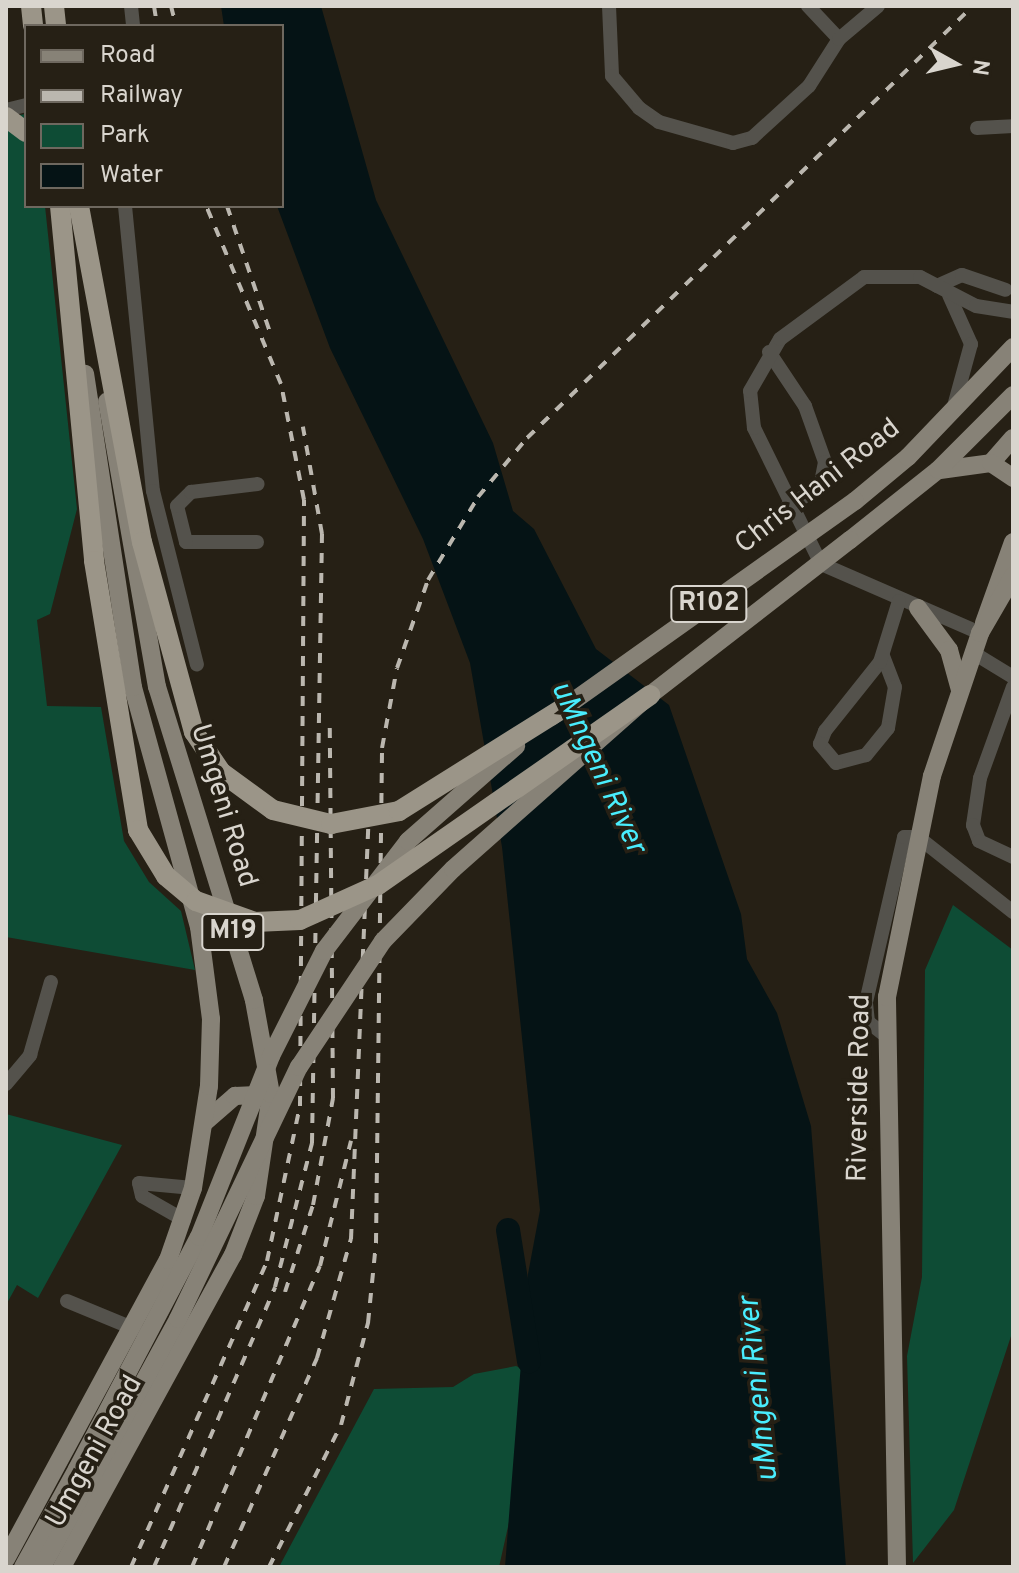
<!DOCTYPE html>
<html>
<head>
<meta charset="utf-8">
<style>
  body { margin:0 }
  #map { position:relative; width:1019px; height:1573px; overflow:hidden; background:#262015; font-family:Overpass,sans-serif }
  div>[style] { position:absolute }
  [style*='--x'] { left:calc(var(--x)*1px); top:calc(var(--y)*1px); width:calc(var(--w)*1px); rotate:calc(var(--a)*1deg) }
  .green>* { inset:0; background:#0e4c35 }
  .water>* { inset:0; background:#051315 }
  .river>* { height:24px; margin:-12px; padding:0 12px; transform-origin:12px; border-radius:12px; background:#051315 }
  .minor>* { height:14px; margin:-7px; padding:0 7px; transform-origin:7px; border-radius:7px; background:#54524c }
  .major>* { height:18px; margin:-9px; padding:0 9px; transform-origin:9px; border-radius:9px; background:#878277 }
  .highway>* { height:20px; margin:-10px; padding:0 10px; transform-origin:10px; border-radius:10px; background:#9b9588 }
  .rail>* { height:4px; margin-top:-2px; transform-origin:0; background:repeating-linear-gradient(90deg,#bbb7af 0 10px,transparent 0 20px) }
  .major-bridge>* { height:18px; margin:-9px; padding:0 9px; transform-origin:9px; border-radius:9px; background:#878277 }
  .highway-bridge>* { height:20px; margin:-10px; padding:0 10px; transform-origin:10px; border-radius:10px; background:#9b9588 }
  span { translate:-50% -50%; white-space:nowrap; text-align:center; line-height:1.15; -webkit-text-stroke:7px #262015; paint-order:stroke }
  .shield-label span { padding:2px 6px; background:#262015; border:2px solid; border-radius:6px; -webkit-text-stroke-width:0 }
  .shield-label { font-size:26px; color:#d9d5ce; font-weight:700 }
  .street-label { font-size:28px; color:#d9d5ce }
  .water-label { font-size:30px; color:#49edfd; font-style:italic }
  .frame { position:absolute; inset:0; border:8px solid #d9d5ce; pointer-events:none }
  .legend { position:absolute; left:24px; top:24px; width:260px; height:184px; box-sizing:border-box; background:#262015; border:2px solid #6e685f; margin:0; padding:10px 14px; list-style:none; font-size:24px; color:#d9d5ce }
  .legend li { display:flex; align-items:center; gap:16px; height:40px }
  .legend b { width:40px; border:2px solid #6e685f }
  .north { position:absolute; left:915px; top:24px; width:80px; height:80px; -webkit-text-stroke:6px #262015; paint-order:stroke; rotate:98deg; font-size:22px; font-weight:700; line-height:32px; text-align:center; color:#d9d5ce }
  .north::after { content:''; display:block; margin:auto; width:28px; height:36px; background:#d9d5ce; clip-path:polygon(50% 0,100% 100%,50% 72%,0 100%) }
</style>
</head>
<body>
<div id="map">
  <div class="green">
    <div style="clip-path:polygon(26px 114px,26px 206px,45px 206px,77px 509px,50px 614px,37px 620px,47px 706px,101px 707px,124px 841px,149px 882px,181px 911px,195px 970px,6px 937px,6px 117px)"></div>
    <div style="clip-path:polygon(953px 905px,1013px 950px,1013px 1330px,954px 1510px,913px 1563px,907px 1356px,922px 1277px,925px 970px)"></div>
    <div style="clip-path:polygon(6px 1114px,122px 1145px,38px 1298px,17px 1285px,6px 1305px)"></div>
    <div style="clip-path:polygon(516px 1366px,525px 1370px,526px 1446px,499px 1567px,279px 1567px,374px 1389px,453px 1387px,474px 1374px)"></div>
  </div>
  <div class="water">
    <div style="clip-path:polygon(221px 6px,321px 6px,376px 200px,493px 443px,513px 511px,534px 529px,596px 649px,669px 705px,741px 914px,747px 959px,777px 1013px,811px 1126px,846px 1567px,505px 1567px,528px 1274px,540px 1210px,502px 847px,470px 663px,423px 539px,330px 348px,277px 206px,282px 26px,224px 26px)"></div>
  </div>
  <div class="river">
    <div style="--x:508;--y:1230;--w:133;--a:80.9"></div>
  </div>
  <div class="minor">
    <div style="--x:131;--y:6;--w:20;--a:84"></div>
    <div style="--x:609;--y:6;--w:70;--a:87.5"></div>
    <div style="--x:612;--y:76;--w:42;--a:49.8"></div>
    <div style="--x:639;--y:108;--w:24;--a:35"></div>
    <div style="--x:659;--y:122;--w:77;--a:15.8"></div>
    <div style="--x:733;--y:143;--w:20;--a:-15"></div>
    <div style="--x:752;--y:138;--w:77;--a:-42.4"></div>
    <div style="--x:809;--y:86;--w:56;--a:-57.4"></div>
    <div style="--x:808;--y:6;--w:45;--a:46.8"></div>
    <div style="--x:839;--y:39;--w:51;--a:-40.2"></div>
    <div style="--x:6;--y:110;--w:21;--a:-14"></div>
    <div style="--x:977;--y:128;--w:36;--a:-3"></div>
    <div style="--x:125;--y:206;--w:286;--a:84.4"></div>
    <div style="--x:153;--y:491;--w:179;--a:75.8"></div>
    <div style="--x:937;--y:286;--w:27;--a:-24"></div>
    <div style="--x:962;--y:275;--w:46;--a:18.8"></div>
    <div style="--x:949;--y:295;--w:54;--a:65.8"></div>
    <div style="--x:971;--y:344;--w:64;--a:105.3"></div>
    <div style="--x:769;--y:352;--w:65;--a:56.3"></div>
    <div style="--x:805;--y:406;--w:59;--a:70.3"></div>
    <div style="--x:825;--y:462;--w:25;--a:101"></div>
    <div style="--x:820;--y:487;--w:39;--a:149"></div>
    <div style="--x:257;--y:542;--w:71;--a:180"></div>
    <div style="--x:186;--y:542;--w:37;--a:-104"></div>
    <div style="--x:177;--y:506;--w:20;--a:-45"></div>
    <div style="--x:191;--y:492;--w:67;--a:-6.8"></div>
    <div style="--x:980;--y:633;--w:173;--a:-156.5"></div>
    <div style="--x:821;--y:564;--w:152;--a:-116.2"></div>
    <div style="--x:754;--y:428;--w:37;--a:-96"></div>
    <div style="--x:750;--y:391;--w:60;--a:-60"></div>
    <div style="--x:780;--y:339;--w:104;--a:-36.4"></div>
    <div style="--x:864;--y:277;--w:56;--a:0"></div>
    <div style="--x:920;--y:277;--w:63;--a:27.4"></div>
    <div style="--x:976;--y:306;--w:37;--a:9"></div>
    <div style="--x:972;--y:652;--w:48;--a:31.4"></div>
    <div style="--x:883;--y:656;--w:33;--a:69"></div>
    <div style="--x:895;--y:687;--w:42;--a:99.7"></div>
    <div style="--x:888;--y:728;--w:35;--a:129"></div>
    <div style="--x:866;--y:755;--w:31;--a:165"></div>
    <div style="--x:836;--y:763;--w:25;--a:-130"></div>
    <div style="--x:820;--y:744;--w:14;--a:-69"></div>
    <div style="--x:825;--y:731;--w:88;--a:-51.4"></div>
    <div style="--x:880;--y:662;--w:64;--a:-72.7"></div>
    <div style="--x:1013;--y:687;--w:97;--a:109.9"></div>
    <div style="--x:980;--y:778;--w:48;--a:98.5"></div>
    <div style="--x:973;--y:825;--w:17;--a:69"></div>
    <div style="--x:979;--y:841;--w:38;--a:25"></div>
    <div style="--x:886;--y:1036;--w:23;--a:-142"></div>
    <div style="--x:868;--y:1022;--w:20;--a:-96"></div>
    <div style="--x:866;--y:1002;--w:169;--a:-77"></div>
    <div style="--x:904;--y:837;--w:14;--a:0"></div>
    <div style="--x:918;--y:837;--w:121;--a:38.3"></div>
    <div style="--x:6;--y:1084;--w:38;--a:-50"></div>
    <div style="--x:30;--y:1055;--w:76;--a:-74"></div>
    <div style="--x:184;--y:1220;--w:48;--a:-150.3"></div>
    <div style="--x:142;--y:1196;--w:13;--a:-103"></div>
    <div style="--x:139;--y:1183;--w:54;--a:5.3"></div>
    <div style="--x:67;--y:1301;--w:74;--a:22.4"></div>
  </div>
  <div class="major">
    <div style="--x:991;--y:463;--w:33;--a:-49"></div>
    <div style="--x:940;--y:470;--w:51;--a:-7.8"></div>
    <div style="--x:991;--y:463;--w:27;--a:34"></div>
    <div style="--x:855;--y:501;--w:69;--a:-39.7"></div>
    <div style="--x:908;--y:457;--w:152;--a:-46.3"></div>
    <div style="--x:850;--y:540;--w:112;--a:-38.5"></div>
    <div style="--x:938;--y:470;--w:106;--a:-45"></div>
    <div style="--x:918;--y:608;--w:52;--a:53.6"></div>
    <div style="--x:949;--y:650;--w:41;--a:74.6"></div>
    <div style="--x:984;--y:623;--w:86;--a:-70.3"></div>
    <div style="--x:205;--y:1122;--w:40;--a:-41"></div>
    <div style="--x:235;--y:1096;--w:33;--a:-3"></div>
    <div style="--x:6;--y:1559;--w:340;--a:-61.6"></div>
    <div style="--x:168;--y:1260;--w:76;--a:-70.9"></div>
    <div style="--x:193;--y:1188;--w:103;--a:-81.1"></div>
    <div style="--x:209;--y:1086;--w:67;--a:-88.3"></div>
    <div style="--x:211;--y:1019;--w:93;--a:-97.4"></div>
    <div style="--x:199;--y:927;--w:249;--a:-105.4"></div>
    <div style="--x:133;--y:687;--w:317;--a:-98.7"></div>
    <div style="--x:23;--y:1567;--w:112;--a:-61.1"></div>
    <div style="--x:42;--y:1567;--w:95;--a:-61"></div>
    <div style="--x:62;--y:1567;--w:356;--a:-61.3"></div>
    <div style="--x:233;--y:1255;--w:63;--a:-68.7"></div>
    <div style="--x:256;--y:1196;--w:103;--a:-81.6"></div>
    <div style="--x:271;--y:1094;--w:96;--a:-100.3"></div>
    <div style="--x:254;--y:1000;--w:328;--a:-107.2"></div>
    <div style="--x:157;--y:687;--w:290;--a:-99.9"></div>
    <div style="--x:897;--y:1567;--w:570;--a:-91.01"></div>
    <div style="--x:887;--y:997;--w:226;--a:-78.5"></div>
    <div style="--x:932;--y:776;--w:151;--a:-71.4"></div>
    <div style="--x:980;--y:633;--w:66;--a:-59.9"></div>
  </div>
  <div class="highway">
    <div style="--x:31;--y:6;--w:20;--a:84"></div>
    <div style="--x:54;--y:6;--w:20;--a:84"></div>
    <div style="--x:6;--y:117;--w:25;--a:37"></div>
    <div style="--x:60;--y:206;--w:357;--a:84.5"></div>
    <div style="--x:94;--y:561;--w:273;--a:80.7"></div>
    <div style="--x:79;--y:206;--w:342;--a:79.4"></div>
  </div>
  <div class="rail">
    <div style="--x:154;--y:6;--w:20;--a:81"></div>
    <div style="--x:171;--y:6;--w:21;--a:76"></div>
    <div style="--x:227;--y:206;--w:133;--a:71.2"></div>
    <div style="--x:285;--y:1292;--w:91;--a:-72.2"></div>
    <div style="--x:313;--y:1205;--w:109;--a:-79.4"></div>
    <div style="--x:333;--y:1098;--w:372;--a:-90.5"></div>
    <div style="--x:131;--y:1567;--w:335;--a:-66"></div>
    <div style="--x:267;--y:1261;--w:158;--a:-78"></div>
    <div style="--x:300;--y:1106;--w:606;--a:-89.62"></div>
    <div style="--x:304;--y:500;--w:118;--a:-101.2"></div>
    <div style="--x:281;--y:384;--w:193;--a:-112.8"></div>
    <div style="--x:154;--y:1567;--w:305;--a:-66.6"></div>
    <div style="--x:275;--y:1287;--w:149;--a:-75.6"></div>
    <div style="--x:312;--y:1143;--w:609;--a:-89.06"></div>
    <div style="--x:322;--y:534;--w:109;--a:-100.1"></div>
    <div style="--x:192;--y:1567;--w:327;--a:-67"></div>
    <div style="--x:320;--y:1266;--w:129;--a:-76.1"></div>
    <div style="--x:224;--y:1567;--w:229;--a:-66"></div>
    <div style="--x:317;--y:1358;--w:124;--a:-74.1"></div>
    <div style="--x:351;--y:1239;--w:435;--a:-87.6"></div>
    <div style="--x:269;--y:1567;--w:159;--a:-63.1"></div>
    <div style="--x:341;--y:1425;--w:106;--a:-75.2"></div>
    <div style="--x:368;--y:1323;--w:80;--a:-84.3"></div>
    <div style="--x:376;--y:1243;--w:495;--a:-89.3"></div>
    <div style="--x:382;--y:748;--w:81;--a:-79.4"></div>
    <div style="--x:397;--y:668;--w:93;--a:-70.6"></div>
    <div style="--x:428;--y:580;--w:97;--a:-58.9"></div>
    <div style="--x:478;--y:497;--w:77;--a:-50.3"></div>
    <div style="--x:527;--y:438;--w:621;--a:-44.09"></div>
  </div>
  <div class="major-bridge">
    <div style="--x:551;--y:717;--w:373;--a:-35.4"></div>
    <div style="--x:77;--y:1469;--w:262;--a:-62.3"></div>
    <div style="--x:199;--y:1237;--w:195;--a:-68.3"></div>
    <div style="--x:271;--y:1056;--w:118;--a:-63.2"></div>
    <div style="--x:324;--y:951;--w:138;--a:-52.6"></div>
    <div style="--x:408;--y:841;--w:144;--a:-41.3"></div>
    <div style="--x:88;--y:1484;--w:188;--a:-61.4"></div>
    <div style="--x:178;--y:1319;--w:280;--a:-64.4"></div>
    <div style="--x:299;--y:1067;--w:151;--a:-56.3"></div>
    <div style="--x:383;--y:941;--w:100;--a:-45.8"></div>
    <div style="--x:453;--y:869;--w:263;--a:-41.5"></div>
    <div style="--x:650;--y:695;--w:253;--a:-37.8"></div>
  </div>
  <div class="highway-bridge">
    <div style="--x:142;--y:542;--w:197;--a:74.7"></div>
    <div style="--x:194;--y:732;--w:48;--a:56"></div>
    <div style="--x:221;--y:772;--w:64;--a:36.2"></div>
    <div style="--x:273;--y:810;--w:60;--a:13.6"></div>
    <div style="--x:331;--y:824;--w:69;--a:-10.8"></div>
    <div style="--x:399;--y:811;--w:194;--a:-32.1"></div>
    <div style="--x:138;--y:830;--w:54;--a:58.7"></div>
    <div style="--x:166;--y:876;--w:39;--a:40"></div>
    <div style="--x:196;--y:901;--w:63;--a:19.6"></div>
    <div style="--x:255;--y:922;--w:45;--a:-2.5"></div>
    <div style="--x:300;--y:920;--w:85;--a:-24.2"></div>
    <div style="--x:378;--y:885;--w:332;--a:-34.9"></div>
  </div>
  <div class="shield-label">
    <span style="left:709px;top:604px">R102</span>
    <span style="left:233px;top:932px">M19</span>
  </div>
  <div class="street-label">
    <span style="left:818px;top:487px;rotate:-38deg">Chris Hani Road</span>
    <span style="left:223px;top:806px;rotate:73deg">Umgeni Road</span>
    <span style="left:860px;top:1088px;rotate:-89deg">Riverside Road</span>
    <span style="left:95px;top:1452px;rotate:-61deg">Umgeni Road</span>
  </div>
  <div class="water-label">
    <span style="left:597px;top:768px;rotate:65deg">uMngeni River</span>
    <span style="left:760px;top:1389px;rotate:-96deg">uMngeni River</span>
  </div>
  <div class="frame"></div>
  <ul class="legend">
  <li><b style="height:10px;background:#878277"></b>Road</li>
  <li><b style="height:10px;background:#bbb7af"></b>Railway</li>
  <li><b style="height:22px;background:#0e4c35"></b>Park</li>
  <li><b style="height:22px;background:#051315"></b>Water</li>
  </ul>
  <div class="north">N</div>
</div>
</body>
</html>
